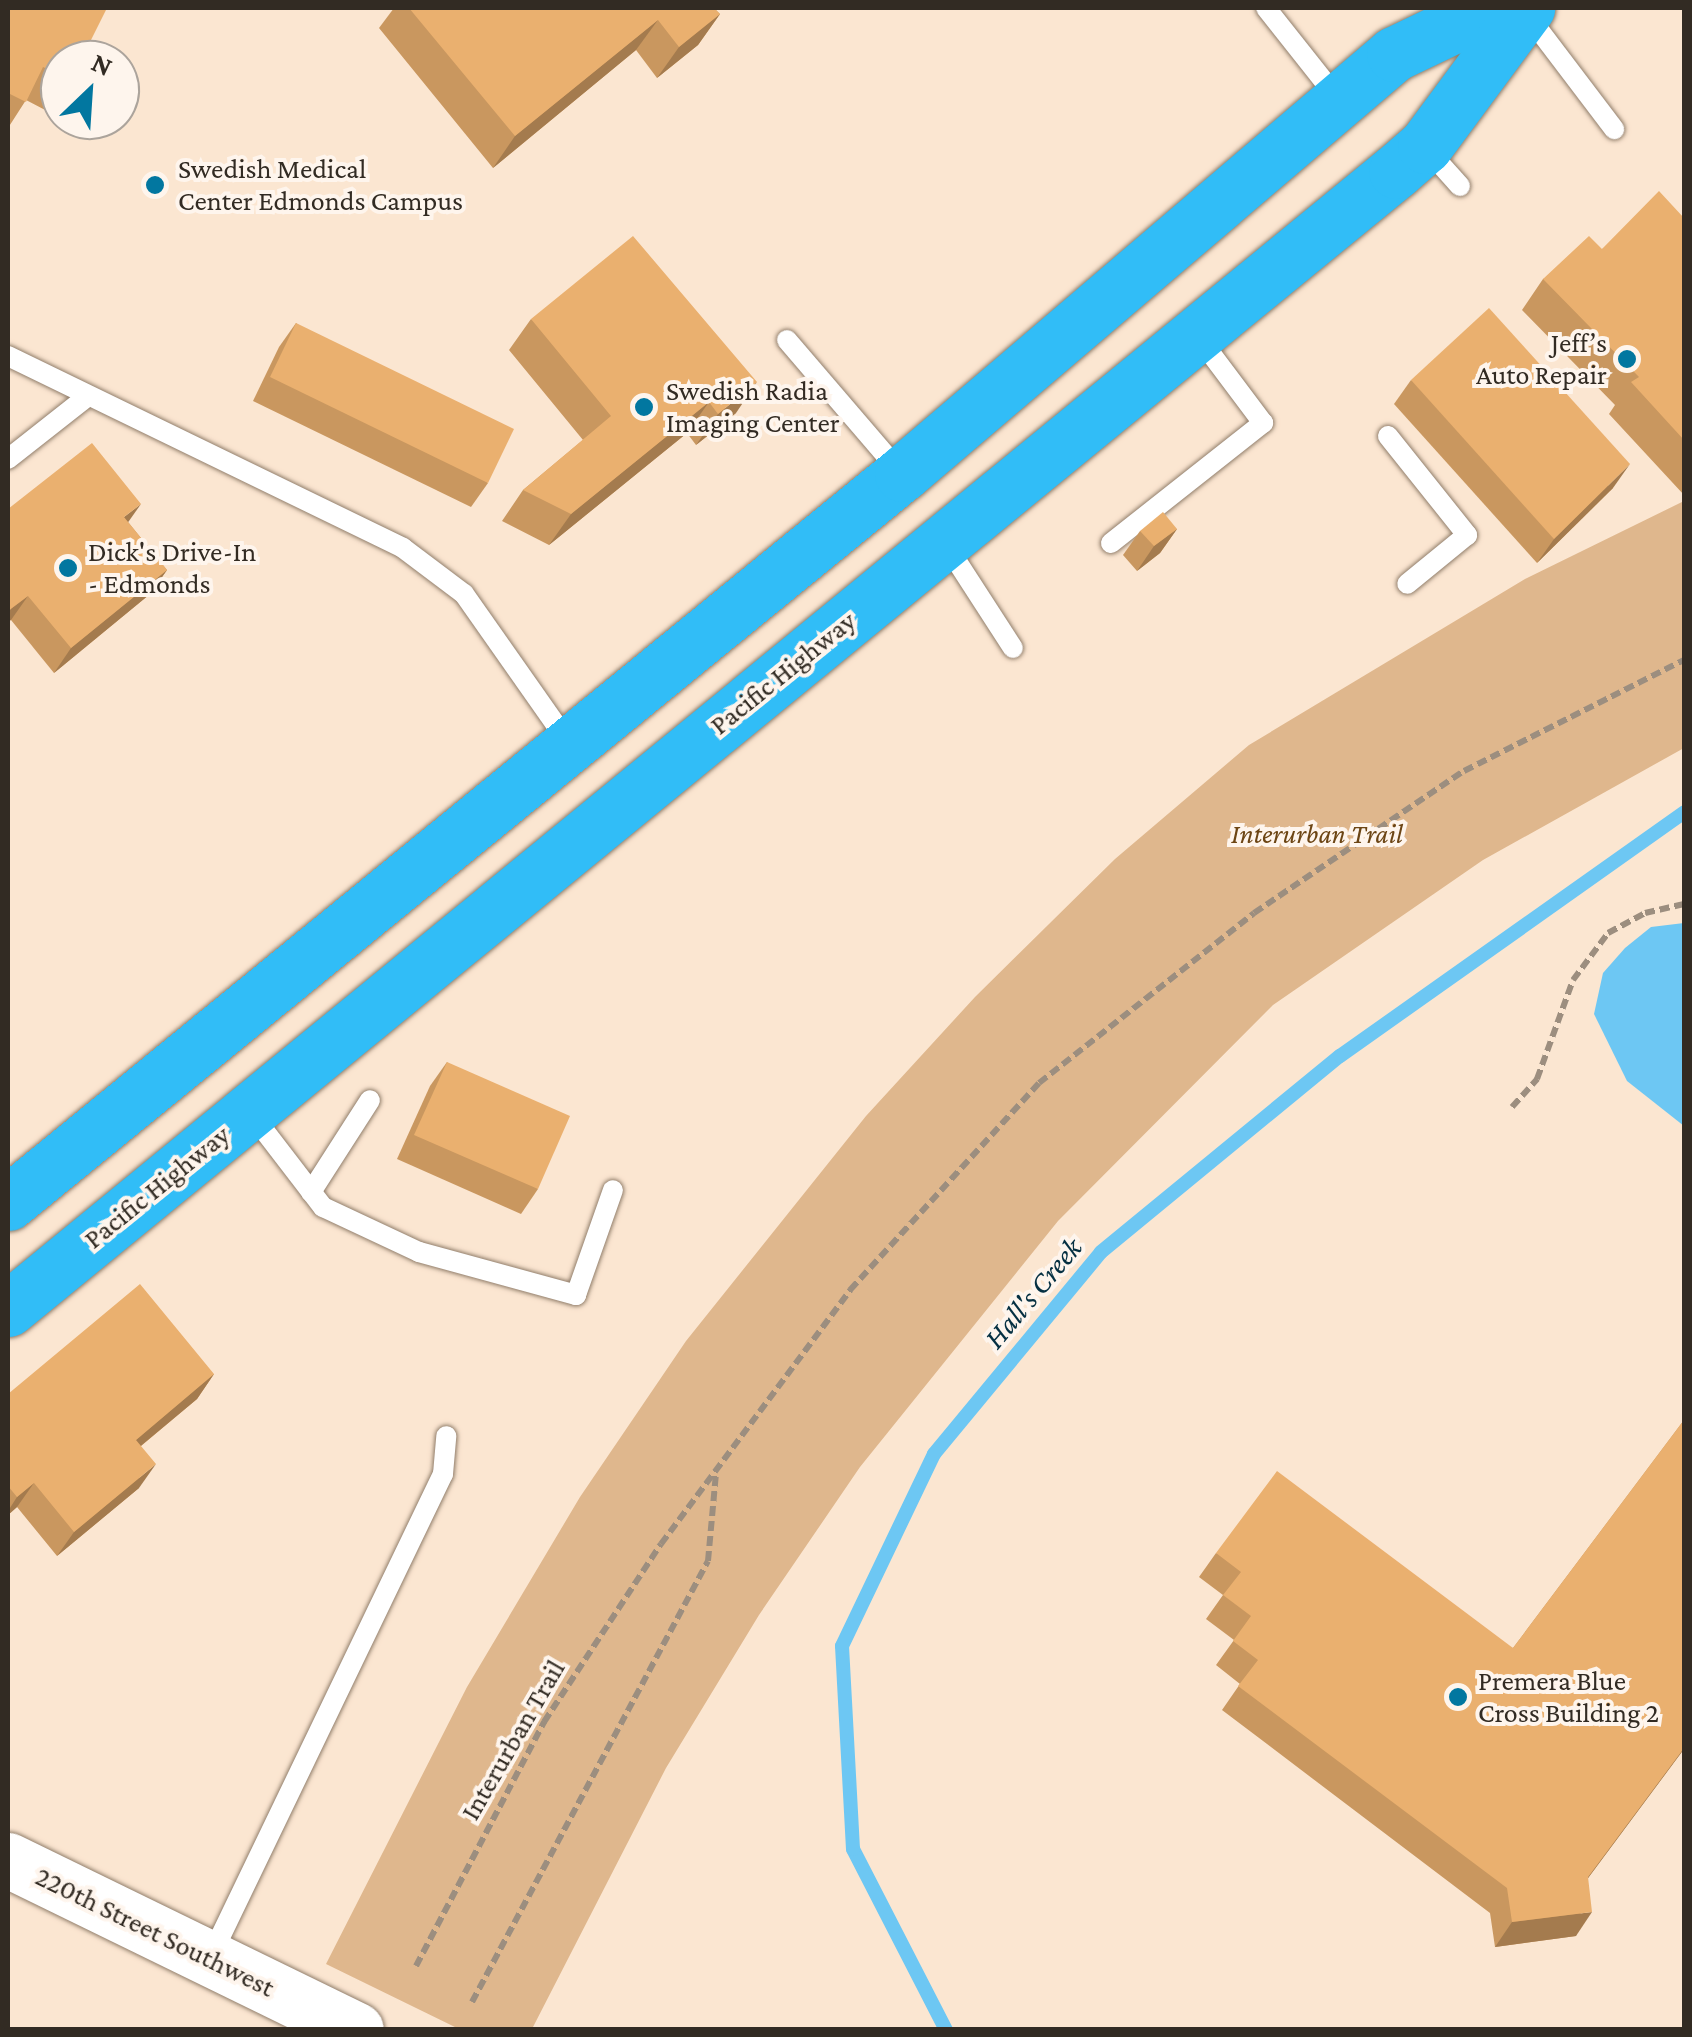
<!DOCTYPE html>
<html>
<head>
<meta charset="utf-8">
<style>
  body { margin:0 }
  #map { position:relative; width:1692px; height:2037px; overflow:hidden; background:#fbe6d1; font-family:"Crimson Pro",serif }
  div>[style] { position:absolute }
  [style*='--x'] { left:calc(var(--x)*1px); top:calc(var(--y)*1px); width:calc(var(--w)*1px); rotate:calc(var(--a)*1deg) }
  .green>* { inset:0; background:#dfb78d }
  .water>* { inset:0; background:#6dc7f3 }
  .stream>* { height:14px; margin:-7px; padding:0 7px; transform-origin:7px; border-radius:7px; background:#6dc7f3 }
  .path>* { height:6px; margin-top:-3px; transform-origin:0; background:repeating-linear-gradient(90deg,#9c8e7f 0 10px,transparent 0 15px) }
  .roads { filter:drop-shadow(0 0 2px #917e6b) drop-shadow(0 0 2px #917e6b) }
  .lane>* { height:20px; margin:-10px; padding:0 10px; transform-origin:10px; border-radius:10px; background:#fff }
  .secondary>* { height:55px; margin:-27.5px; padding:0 27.5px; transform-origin:27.5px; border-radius:27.5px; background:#fff }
  .highway>* { height:55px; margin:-27.5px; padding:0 27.5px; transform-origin:27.5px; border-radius:27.5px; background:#31bdf7 }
  .wall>* { inset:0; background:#c9975f }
  .shaded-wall>* { inset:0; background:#a47b4e }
  .building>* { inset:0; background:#eab06f }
  .dots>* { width:28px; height:28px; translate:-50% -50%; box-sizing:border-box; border:5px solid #fef5ed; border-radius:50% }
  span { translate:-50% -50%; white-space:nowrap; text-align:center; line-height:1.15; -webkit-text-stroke:8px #fef5ed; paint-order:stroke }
  .poi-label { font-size:28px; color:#322b23 }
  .left { translate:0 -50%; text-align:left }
  .right { translate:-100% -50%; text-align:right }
  .street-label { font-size:28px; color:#322b23 }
  .park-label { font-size:28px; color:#6c4514; font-style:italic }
  .water-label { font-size:30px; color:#053042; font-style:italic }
  .frame { position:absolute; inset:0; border:10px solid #322b23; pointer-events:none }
  .north { position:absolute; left:40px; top:40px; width:100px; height:100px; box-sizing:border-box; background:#fef5ed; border:2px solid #aca49c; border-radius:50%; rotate:25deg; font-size:28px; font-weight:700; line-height:40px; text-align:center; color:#322b23 }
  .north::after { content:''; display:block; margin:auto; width:35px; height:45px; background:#0277a0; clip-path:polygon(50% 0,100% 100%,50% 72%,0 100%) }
</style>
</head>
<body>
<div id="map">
  <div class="green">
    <div style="clip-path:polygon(1684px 501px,1684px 748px,1483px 860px,1273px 1005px,1058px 1221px,860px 1467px,759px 1615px,666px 1768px,532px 2029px,459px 2029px,326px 1964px,467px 1687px,580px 1497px,686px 1341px,866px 1116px,975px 997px,1115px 859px,1249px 745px,1525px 579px)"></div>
  </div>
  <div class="water">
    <div style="clip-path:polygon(1684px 923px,1684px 1126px,1627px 1081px,1594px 1014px,1603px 973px,1625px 948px,1651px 927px)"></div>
  </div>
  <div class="stream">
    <div style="--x:946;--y:2030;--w:203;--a:-117.2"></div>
    <div style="--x:853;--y:1849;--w:203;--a:-93.1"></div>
    <div style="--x:842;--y:1646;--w:213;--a:-64.4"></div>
    <div style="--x:934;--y:1454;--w:262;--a:-50.4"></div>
    <div style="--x:1101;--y:1252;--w:309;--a:-39.4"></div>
    <div style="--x:1340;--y:1056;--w:422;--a:-35.3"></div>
  </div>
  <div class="path">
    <div style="--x:1512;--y:1107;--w:38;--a:-48"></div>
    <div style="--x:1537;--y:1079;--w:105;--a:-70"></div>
    <div style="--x:1573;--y:980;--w:59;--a:-53.3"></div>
    <div style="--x:1608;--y:933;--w:42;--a:-28.4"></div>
    <div style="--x:1645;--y:913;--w:40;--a:-13"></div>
    <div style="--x:416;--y:1966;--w:276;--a:-62.3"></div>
    <div style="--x:544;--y:1722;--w:213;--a:-56.7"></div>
    <div style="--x:661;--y:1544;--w:317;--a:-53.3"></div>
    <div style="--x:850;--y:1290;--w:280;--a:-47.6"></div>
    <div style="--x:1039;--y:1083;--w:274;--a:-38.3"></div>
    <div style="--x:1254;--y:913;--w:254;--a:-34.1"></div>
    <div style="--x:1464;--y:771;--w:246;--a:-26.8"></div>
    <div style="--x:472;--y:2002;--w:500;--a:-61.85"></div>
    <div style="--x:708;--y:1561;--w:88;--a:-84.8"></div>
  </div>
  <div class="roads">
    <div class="lane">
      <div style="--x:1266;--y:8;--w:117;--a:51.6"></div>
      <div style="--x:1526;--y:13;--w:146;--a:52.8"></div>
      <div style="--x:1426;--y:148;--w:51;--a:48.2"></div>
      <div style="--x:787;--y:340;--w:175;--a:49.4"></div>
      <div style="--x:8;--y:356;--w:439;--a:25.9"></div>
      <div style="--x:403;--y:548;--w:76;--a:37"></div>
      <div style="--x:464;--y:594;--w:181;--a:54.9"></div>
      <div style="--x:1388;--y:436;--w:127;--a:51.4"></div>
      <div style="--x:1467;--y:535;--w:77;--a:140.8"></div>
      <div style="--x:8;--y:459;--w:102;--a:-38.2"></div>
      <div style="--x:945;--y:543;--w:125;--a:57.1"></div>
      <div style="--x:1111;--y:543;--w:194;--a:-38.3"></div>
      <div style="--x:1263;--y:423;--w:110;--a:-126.9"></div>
      <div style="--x:250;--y:1112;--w:120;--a:52.5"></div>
      <div style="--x:323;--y:1207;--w:106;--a:25.1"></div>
      <div style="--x:419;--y:1252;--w:163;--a:15.3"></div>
      <div style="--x:576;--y:1295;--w:111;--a:-70.6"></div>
      <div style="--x:311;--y:1192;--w:109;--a:-57.3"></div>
      <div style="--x:211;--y:1956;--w:535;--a:-64.3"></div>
      <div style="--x:443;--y:1474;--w:38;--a:-85"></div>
    </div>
    <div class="secondary">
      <div style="--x:8;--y:1860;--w:387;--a:26"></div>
    </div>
    <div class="highway">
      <div style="--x:8;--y:1203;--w:1154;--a:-39.2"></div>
      <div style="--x:902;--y:474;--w:647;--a:-40.49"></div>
      <div style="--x:1394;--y:54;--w:106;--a:-25.6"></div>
      <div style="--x:8;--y:1309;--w:1795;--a:-39.35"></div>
      <div style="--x:1396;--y:171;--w:38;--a:-41"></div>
      <div style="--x:1425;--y:146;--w:172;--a:-53.5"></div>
    </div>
  </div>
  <div class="wall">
    <div style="clip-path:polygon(8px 8px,60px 60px,60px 95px,49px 112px,26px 100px,8px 128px)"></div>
    <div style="clip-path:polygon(394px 8px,714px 8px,720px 14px,698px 45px,657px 78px,636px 50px,493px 168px,379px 28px)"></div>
    <div style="clip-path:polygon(1684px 218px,1684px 495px,1609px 414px,1615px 405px,1522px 310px,1543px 279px,1602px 249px)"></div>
    <div style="clip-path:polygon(531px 319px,736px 413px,696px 445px,687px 433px,549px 545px,502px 521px,523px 490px,583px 440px,509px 350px)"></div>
    <div style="clip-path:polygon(296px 323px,488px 483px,471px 507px,253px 401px,279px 347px)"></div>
    <div style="clip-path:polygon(1411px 380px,1613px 488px,1537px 563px,1394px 404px)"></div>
    <div style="clip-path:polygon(8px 509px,128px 522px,167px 570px,150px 594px,54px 673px,11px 620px)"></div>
    <div style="clip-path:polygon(1177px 529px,1160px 553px,1137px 571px,1123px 555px,1140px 531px)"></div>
    <div style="clip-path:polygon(447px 1062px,538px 1189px,521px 1214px,397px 1159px,430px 1086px)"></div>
    <div style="clip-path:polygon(214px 1374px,197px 1399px,141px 1446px,139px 1488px,57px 1556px,17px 1507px,8px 1515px,8px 1394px)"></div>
    <div style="clip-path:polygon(1684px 1420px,1684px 1749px,1588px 1878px,1576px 1936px,1495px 1947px,1490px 1913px,1222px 1710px,1240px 1684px,1216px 1665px,1234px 1640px,1206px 1619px,1223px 1595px,1199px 1577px,1216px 1553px,1513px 1648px)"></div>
  </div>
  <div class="shaded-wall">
    <div style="clip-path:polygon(720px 14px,698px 45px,657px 78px,679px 47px)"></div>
    <div style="clip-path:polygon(658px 20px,636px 50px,493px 168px,515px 136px)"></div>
    <div style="clip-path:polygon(757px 382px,736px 413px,696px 445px,718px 414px)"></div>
    <div style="clip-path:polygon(709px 402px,687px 433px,549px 545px,571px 514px)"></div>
    <div style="clip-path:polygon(1630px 464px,1613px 488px,1537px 563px,1554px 539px)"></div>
    <div style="clip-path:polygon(141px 504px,124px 528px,124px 517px)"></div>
    <div style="clip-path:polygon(1177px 529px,1160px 553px,1137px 571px,1154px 546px)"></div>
    <div style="clip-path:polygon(167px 570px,150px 594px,54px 673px,71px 648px)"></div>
    <div style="clip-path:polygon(28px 596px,11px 620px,8px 622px,8px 611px)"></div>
    <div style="clip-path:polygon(214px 1374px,197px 1399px,119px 1464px,136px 1440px)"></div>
    <div style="clip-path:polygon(156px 1464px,139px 1488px,57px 1556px,74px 1532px)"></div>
    <div style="clip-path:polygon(34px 1483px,17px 1507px,8px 1515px,8px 1511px,17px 1497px)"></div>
    <div style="clip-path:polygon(1684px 1748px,1684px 1749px,1571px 1901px,1588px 1877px)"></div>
    <div style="clip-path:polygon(1592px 1912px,1576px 1936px,1495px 1947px,1512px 1922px)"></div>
  </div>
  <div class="building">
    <div style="clip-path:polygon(8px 8px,107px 8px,81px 60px,60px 60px,60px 75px,43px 67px,26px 102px,8px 93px)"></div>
    <div style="clip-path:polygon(409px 8px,714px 8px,720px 14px,679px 47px,658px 20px,515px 136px)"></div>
    <div style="clip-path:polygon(1659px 191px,1684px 218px,1684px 440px,1631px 382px,1639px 377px,1543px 279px,1589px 236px,1602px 249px)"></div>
    <div style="clip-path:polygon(633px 236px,757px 382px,718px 414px,709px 402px,571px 514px,523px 490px,611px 416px,531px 319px)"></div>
    <div style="clip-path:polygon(1489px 308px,1630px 464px,1554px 539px,1411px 380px)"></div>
    <div style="clip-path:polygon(296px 323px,514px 429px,488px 483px,270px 377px)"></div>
    <div style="clip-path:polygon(92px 443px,141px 504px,124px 517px,167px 570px,71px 648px,28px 596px,8px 611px,8px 509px)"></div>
    <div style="clip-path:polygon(1163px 512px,1177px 529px,1154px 546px,1140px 531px)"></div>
    <div style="clip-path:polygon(447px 1062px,570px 1116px,538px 1189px,414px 1135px)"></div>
    <div style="clip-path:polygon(140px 1284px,214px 1374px,136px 1440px,156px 1464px,74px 1532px,34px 1483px,17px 1497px,8px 1486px,8px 1394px)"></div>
    <div style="clip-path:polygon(1684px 1420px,1684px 1748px,1588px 1877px,1592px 1912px,1512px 1922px,1507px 1888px,1238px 1686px,1258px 1660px,1233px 1641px,1251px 1616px,1223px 1595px,1241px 1572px,1216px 1553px,1277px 1471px,1513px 1648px)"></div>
  </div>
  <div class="dots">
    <div style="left:155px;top:185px;background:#0277a0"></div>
    <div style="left:1627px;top:359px;background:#0277a0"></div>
    <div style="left:644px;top:407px;background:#0277a0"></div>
    <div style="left:68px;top:568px;background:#0277a0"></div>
    <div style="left:1458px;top:1697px;background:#0277a0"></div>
  </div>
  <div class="poi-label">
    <span class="left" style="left:178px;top:185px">Swedish Medical<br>Center Edmonds Campus</span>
    <span class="right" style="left:1607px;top:359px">Jeff’s<br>Auto Repair</span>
    <span class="left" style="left:666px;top:407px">Swedish Radia<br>Imaging Center</span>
    <span class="left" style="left:88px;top:568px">Dick's Drive-In<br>- Edmonds</span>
    <span class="left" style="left:1478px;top:1697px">Premera Blue<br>Cross Building 2</span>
  </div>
  <div class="street-label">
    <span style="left:783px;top:673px;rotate:-39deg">Pacific Highway</span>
    <span style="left:157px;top:1187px;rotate:-39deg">Pacific Highway</span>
    <span style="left:513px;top:1740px;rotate:-60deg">Interurban Trail</span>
    <span style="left:155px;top:1932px;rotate:26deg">220th Street Southwest</span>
  </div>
  <div class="park-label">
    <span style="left:1317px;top:834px">Interurban Trail</span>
  </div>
  <div class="water-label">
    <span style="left:1033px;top:1293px;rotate:-50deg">Hall's Creek</span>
  </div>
  <div class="frame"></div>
  <div class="north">N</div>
</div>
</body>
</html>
